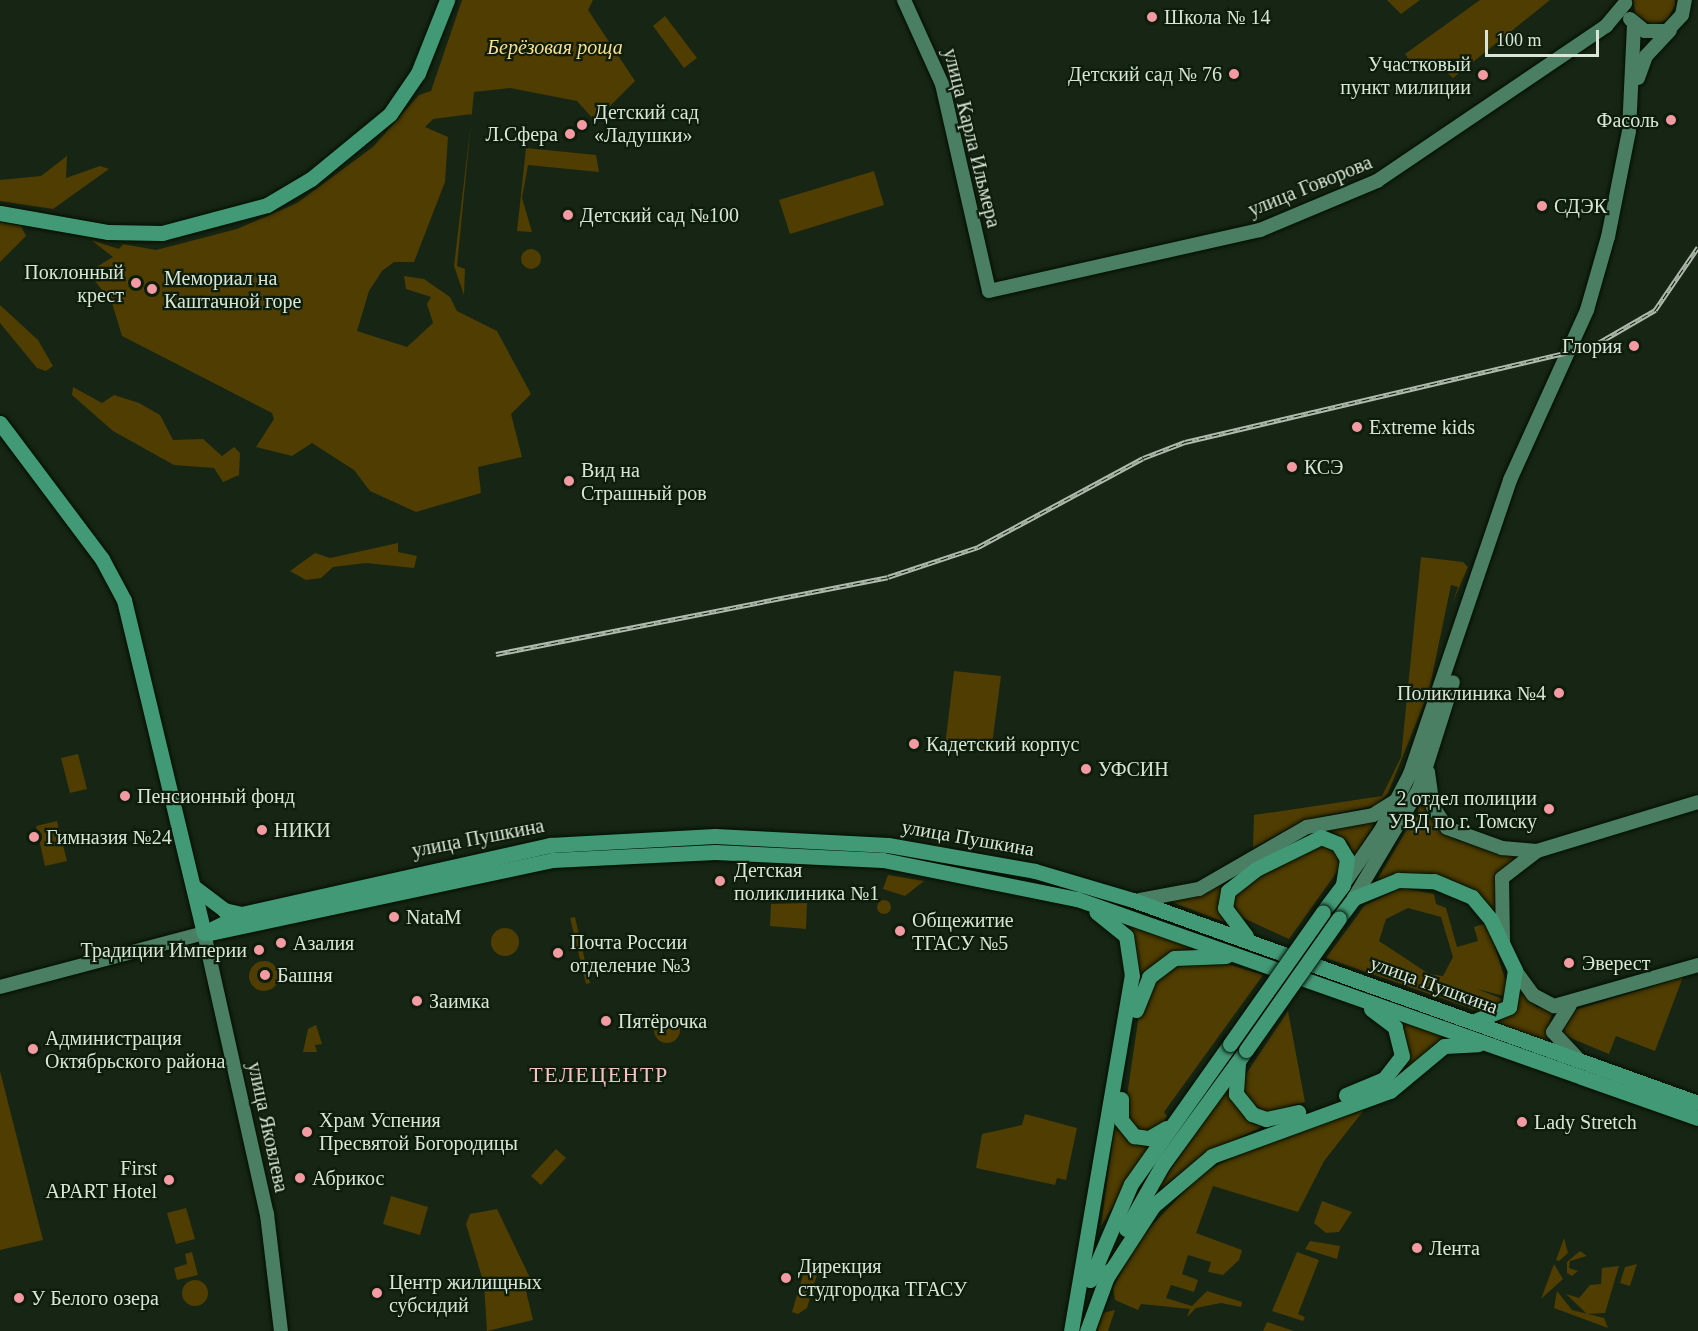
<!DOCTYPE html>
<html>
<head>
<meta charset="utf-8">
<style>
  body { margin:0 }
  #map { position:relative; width:1698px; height:1331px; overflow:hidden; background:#172614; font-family:Georgia,serif }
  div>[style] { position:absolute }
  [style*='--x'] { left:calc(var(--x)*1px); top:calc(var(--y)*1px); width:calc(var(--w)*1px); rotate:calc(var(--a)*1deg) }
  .green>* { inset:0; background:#4f3d01 }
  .round { border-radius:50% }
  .roads { filter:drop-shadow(0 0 2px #030f02) drop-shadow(0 0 2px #030f02) }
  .secondary>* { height:14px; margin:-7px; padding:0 7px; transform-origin:7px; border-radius:7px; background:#4a7f63 }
  .primary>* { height:15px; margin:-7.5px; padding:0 7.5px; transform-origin:7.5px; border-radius:7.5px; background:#429976 }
  .rail>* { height:4.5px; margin-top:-2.25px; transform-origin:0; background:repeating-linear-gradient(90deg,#0d1d0b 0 7px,#afbbad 0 14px); box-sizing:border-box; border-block:2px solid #afbbad }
  .bridges { filter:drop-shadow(0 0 2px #030f02) drop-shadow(0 0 2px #030f02) }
  .primary-bridge>* { height:15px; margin:-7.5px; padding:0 7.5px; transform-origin:7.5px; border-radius:7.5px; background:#429976 }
  .dots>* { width:16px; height:16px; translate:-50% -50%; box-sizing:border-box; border:3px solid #0d1d0b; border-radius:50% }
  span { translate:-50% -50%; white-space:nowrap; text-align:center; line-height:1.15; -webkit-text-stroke:4.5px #0d1d0b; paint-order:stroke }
  .poi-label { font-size:20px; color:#dae5d8 }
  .left { translate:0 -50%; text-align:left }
  .right { translate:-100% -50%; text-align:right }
  .park-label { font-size:20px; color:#fdde8b; font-style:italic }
  .street-label { font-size:20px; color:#dae5d8 }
  .quarter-label { font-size:22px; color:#f6c1c5; letter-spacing:1.5px }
  .scale { position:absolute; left:1485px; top:30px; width:114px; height:27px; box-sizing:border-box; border:3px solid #dae5d8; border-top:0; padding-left:8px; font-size:18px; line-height:21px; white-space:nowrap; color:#dae5d8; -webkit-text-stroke:4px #0d1d0b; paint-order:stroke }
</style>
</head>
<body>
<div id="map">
  <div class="green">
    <div style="clip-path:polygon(462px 0,593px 0,588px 10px,635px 81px,595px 121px,577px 101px,510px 88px,474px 92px,457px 266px,465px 269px,464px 295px,454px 266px,472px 114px,433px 119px,425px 127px,448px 137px,445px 182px,414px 262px,394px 262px,382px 271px,369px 291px,357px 331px,407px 347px,433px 323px,427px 304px,431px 297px,406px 289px,404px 276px,424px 279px,450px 297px,457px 311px,497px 331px,531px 394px,511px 414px,522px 457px,478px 467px,481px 493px,416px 512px,370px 491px,354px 470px,312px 443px,292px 456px,256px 447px,274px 419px,272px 413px,122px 336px,112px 303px,88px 272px,113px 257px,91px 240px,119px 249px,123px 244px,156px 250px,237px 229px,297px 203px,373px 147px,419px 95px,431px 91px)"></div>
    <div style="clip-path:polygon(1387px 0,1420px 0,1401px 14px)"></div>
    <div style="clip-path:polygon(1480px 0,1550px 0,1453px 78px,1435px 62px,1419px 73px,1405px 54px)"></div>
    <div style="clip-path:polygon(1633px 0,1675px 0,1675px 5px,1667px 20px,1652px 25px,1636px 15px)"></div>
    <div style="clip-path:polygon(665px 16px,697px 58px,684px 68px,653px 26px)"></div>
    <div style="clip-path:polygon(526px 148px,596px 155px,599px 172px,528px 165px,522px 198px,532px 232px,517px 231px)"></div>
    <div style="clip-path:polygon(67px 156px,66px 178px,100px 166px,109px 169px,53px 209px,0 201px,0 180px,41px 176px)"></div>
    <div style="clip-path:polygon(874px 171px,884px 205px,790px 234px,779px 200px)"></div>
    <div style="clip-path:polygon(0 222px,21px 226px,26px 236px,0 262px)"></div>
    <div class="round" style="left:521px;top:249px;width:20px;height:20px"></div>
    <div style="clip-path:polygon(0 305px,38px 340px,53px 366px,46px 371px,37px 368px,0 323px)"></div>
    <div style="clip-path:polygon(73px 387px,102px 403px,114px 395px,139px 403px,160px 415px,173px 440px,203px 439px,222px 456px,234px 447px,240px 453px,239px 475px,223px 482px,214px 468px,174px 465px,113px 431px,72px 395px)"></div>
    <div style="clip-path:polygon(398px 543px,398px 552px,417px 556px,414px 568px,366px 563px,333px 567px,321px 578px,306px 580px,290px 571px,315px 553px,330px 558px)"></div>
    <div style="clip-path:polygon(1421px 557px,1463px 562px,1468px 567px,1452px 604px,1458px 587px,1451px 585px,1429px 691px,1388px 793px,1378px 805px,1304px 820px,1253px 848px,1254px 815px,1382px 796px,1401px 757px)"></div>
    <div style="clip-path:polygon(954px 671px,1001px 676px,991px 752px,945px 746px)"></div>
    <div style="clip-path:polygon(78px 754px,87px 789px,70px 793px,61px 758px)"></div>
    <div style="clip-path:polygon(1426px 797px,1444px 831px,1456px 840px,1524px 853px,1500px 872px,1498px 918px,1476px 890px,1448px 880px,1396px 875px,1377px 880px)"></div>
    <div style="clip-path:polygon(1378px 818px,1354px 856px,1348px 842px,1329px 830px)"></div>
    <div style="clip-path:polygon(57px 821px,67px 861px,45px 866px,36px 826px)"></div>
    <div style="clip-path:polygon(1330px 843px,1340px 857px,1339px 869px,1289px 939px,1239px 916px,1233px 901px,1243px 883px,1308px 845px)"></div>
    <div style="clip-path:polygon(888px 875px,924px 881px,905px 896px,883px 889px)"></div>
    <div style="clip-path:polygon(1234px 875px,1227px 882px,1227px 923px,1169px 901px,1201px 894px)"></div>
    <div style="clip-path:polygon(evenodd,1401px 888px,1434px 894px,1436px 904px,1446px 908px,1457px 947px,1478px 941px,1474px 927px,1487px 923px,1506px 982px,1504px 996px,1477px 989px,1505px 1000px,1503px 1005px,1478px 1011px,1326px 958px,1365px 905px,1401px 888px,1408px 908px,1441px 917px,1453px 957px,1443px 976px,1429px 974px,1379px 941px,1386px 919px,1408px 908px)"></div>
    <div class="round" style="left:877px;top:900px;width:14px;height:14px"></div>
    <div style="clip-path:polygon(807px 903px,806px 929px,770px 926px,771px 904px)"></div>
    <div style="clip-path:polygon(575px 917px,590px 983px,586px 984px,570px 918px)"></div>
    <div style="clip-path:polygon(1120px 919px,1200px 949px,1137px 981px,1135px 943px)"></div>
    <div class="round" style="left:491px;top:928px;width:28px;height:28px"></div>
    <div style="clip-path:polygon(1214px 960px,1263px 975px,1164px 1112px,1167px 1116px,1161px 1126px,1143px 1131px,1129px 1125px,1127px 1096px,1140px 1007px,1153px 982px,1175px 962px)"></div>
    <div class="round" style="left:249px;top:961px;width:30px;height:30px"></div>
    <div style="clip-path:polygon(1683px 977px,1655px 1051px,1616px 1036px,1609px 1054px,1561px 1034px,1568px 1012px)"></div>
    <div style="clip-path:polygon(1520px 987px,1536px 1007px,1553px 1010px,1547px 1032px,1554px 1045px,1493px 1023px,1515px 1008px)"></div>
    <div style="clip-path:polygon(1288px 1011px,1305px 1102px,1266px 1112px,1243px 1098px,1242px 1080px)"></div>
    <div class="round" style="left:654px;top:1017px;width:26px;height:26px"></div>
    <div style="clip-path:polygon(1393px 1017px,1452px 1038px,1436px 1043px,1399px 1075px,1408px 1047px)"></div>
    <div style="clip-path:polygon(316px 1025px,322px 1044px,315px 1045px,317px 1052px,303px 1052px,308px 1029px)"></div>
    <div style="clip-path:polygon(0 1071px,43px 1240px,0 1250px)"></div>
    <div style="clip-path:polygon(1229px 1084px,1240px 1112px,1271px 1123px,1205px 1153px,1153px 1195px)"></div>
    <div style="clip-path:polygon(1364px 1110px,1324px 1161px,1298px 1212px,1213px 1186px,1196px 1233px,1242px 1250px,1239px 1260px,1223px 1275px,1208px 1272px,1211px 1262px,1188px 1255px,1182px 1274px,1198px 1280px,1194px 1292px,1171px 1285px,1166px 1298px,1192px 1306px,1207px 1291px,1242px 1302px,1241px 1307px,1221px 1303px,1196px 1308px,1187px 1317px,1190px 1309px,1141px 1304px,1138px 1310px,1115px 1300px,1113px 1288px,1138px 1240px,1201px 1174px,1250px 1148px)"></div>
    <div style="clip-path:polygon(1025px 1114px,1077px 1128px,1066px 1180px,1057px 1178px,1055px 1185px,976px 1168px,982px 1134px,1022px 1125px)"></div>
    <div style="clip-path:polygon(1116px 1117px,1153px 1141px,1101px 1226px)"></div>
    <div style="clip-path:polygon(556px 1149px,566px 1158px,541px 1185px,531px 1176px)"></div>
    <div style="clip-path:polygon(391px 1196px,428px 1207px,420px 1235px,383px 1224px)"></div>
    <div style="clip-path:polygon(1322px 1201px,1352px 1212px,1339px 1232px,1326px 1233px,1314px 1223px)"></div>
    <div style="clip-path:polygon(186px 1208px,195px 1239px,176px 1244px,167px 1213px)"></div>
    <div style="clip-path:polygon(497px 1209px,531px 1280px,525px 1287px,533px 1320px,487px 1331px,484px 1284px,466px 1224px,470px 1214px)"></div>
    <div style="clip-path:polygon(1564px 1238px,1568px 1253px,1559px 1261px,1556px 1260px)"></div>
    <div style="clip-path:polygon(1310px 1241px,1340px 1246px,1337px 1259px,1305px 1249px)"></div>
    <div style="clip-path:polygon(1580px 1251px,1587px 1256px,1570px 1261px,1569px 1268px,1578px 1271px,1572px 1276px,1567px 1273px,1567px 1262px)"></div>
    <div style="clip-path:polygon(192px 1252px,198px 1275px,177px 1280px,174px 1268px,187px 1264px,185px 1254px)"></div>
    <div style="clip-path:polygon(1297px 1252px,1319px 1260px,1298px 1314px,1305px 1317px,1303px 1321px,1272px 1311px)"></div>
    <div style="clip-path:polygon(1554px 1264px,1563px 1279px,1541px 1299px)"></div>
    <div style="clip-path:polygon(1637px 1264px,1630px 1286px,1620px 1283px,1625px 1267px)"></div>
    <div style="clip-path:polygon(806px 1265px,819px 1268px,807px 1308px,798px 1314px,792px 1312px)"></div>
    <div style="clip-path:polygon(1619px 1266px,1605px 1313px,1587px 1314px,1566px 1294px,1579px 1298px,1590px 1285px,1601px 1284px,1602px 1268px)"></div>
    <div class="round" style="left:182px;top:1280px;width:26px;height:26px"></div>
    <div style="clip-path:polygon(1557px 1291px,1572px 1310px,1604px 1318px,1608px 1328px,1554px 1308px)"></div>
    <div style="clip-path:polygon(1115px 1310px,1108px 1331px,1097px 1331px,1103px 1313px)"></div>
    <div style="clip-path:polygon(1267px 1322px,1294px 1331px,1263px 1331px)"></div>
  </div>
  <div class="roads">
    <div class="secondary">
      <div style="--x:904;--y:0;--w:92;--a:65.7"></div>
      <div style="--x:942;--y:84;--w:212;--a:77.2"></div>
      <div style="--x:989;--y:291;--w:278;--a:-12.7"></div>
      <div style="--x:1260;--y:230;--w:127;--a:-22.7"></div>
      <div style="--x:1377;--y:181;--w:277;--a:-34.1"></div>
      <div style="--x:1606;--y:26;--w:30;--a:-50"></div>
      <div style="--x:1630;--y:19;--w:19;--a:39"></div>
      <div style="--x:1645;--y:31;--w:22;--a:0"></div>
      <div style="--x:1667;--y:31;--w:22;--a:-47"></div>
      <div style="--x:1682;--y:15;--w:15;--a:-79"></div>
      <div style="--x:1638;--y:78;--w:23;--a:-70"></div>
      <div style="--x:1646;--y:56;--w:35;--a:-47"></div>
      <div style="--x:1428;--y:772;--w:35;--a:82"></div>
      <div style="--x:1433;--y:807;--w:25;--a:56"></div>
      <div style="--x:1447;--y:828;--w:59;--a:20"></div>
      <div style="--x:1502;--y:848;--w:35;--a:5"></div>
      <div style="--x:1537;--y:851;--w:168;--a:-16.9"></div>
      <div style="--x:1343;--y:885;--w:67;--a:-55.4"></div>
      <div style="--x:1381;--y:830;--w:63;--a:-62.6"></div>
      <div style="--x:1410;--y:774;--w:311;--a:-71.2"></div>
      <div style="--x:1510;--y:480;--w:187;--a:-65.6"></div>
      <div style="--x:1587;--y:310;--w:76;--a:-74"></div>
      <div style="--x:1608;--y:237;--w:108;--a:-78.8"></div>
      <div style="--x:1629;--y:131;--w:107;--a:-87.3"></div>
      <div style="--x:1354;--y:898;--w:127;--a:-59.2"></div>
      <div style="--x:1419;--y:789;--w:112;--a:-72.4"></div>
      <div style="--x:1140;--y:900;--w:60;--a:-10.6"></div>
      <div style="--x:1199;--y:889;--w:125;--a:-29.9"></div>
      <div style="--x:1307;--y:827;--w:67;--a:-10.3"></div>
      <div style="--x:1373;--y:815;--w:25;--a:-32"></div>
      <div style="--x:1503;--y:941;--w:63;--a:-90.9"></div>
      <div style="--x:1502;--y:878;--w:44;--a:-37.6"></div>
      <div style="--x:1515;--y:970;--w:31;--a:54"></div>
      <div style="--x:1533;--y:995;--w:24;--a:28"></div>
      <div style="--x:1554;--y:1006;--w:150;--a:-15.9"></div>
      <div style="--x:0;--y:987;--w:211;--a:-14.8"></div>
      <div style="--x:204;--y:933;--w:288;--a:77.4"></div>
      <div style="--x:267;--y:1214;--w:118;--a:83.2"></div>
      <div style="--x:1570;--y:1005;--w:32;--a:122"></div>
      <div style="--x:1553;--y:1032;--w:35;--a:47"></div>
    </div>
    <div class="primary">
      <div style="--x:0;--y:213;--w:110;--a:10"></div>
      <div style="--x:108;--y:232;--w:54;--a:1.1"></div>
      <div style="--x:162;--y:233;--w:109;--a:-14.9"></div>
      <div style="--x:267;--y:205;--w:51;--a:-30.6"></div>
      <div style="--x:311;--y:179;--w:102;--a:-39.4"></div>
      <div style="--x:390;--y:114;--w:50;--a:-55.7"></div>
      <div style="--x:418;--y:73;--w:79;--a:-68.3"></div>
      <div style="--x:0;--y:423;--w:170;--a:53.1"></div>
      <div style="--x:102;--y:559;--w:47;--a:61.8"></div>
      <div style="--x:124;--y:600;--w:342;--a:76.5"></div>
      <div style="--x:194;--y:887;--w:38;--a:37"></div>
      <div style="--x:224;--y:910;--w:18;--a:13"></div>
      <div style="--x:1339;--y:918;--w:25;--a:-53"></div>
      <div style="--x:1354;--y:898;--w:48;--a:-22.2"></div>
      <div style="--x:1398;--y:880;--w:36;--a:2"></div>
      <div style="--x:1434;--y:881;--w:41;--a:22.8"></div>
      <div style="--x:1472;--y:897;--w:30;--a:50"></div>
      <div style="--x:1491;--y:920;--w:55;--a:64.4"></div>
      <div style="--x:1515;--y:970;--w:37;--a:99"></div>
      <div style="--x:1509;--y:1007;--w:35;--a:158"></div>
      <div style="--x:204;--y:933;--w:42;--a:-26.6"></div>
      <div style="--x:242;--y:914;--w:316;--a:-12.6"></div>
      <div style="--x:550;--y:845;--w:165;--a:-3.1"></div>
      <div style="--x:715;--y:836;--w:173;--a:3"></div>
      <div style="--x:888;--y:845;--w:149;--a:10"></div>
      <div style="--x:1035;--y:871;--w:102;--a:16.5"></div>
      <div style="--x:1133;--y:900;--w:600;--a:19.76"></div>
      <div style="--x:209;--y:933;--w:351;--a:-12"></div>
      <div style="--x:552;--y:860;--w:163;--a:-2.8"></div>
      <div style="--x:715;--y:852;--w:168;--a:2.7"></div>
      <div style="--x:883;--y:860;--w:198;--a:11.4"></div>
      <div style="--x:1077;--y:899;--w:658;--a:19.43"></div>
      <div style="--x:1246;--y:936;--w:35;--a:-127"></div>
      <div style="--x:1225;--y:908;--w:17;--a:-80"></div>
      <div style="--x:1228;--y:891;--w:36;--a:-38"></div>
      <div style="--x:1256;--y:869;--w:72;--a:-26.2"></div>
      <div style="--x:1321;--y:837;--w:18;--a:22"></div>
      <div style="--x:1338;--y:844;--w:17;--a:59"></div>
      <div style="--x:1347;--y:859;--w:26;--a:99"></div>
      <div style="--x:1343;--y:885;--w:34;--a:127"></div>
      <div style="--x:1136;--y:1010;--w:35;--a:-68"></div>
      <div style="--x:1149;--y:977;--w:31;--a:-37"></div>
      <div style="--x:1174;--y:958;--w:52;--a:-2.2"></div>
      <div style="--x:1238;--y:1063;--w:31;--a:94"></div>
      <div style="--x:1236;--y:1094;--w:26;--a:51"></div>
      <div style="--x:1252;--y:1114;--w:15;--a:20"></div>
      <div style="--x:1266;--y:1119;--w:33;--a:-12"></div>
      <div style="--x:1346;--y:1095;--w:41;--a:-22.8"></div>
      <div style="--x:1384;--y:1079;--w:29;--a:-52"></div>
      <div style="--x:1402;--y:1056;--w:30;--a:-104"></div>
      <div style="--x:1395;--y:1027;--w:30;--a:-143"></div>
      <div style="--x:1121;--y:1099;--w:21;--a:90"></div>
      <div style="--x:1121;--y:1120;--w:21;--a:51"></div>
      <div style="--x:1134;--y:1136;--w:15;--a:8"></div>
      <div style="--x:1149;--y:1138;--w:20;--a:-30"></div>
      <div style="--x:1126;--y:1229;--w:75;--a:-60.4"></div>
      <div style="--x:1163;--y:1164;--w:141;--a:-53.9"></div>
      <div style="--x:1090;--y:1280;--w:104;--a:-66.9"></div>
      <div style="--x:1131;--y:1184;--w:171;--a:-54.7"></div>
      <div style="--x:1105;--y:1280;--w:88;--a:-57"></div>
      <div style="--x:1153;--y:1206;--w:77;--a:-40.3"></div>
      <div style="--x:1212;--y:1156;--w:189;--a:-20.1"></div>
      <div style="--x:1390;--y:1091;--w:70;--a:-39.8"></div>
      <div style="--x:1444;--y:1046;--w:34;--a:-3"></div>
      <div style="--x:1071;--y:1331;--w:360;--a:-80.3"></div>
      <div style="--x:1132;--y:976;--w:40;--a:-98.5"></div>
      <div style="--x:1126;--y:936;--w:38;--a:-141"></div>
      <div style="--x:1087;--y:1331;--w:64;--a:-69.9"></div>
    </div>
  </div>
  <div class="rail">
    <div style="--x:496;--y:654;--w:399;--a:-11.1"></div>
    <div style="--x:888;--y:577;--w:95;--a:-18.4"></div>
    <div style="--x:978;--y:547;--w:187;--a:-28.3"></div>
    <div style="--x:1143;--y:458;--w:45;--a:-20.9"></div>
    <div style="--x:1185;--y:442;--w:419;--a:-13.2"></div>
    <div style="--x:1593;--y:346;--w:72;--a:-30.1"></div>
    <div style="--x:1655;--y:310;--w:76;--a:-55.7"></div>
  </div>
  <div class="bridges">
    <div class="primary-bridge">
      <div style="--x:1230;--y:1044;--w:161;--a:-54.8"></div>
      <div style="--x:1246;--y:1050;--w:161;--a:-54.8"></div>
    </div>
  </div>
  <div class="dots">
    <div style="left:1152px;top:17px;background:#f49aa3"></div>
    <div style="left:1234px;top:74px;background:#f49aa3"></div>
    <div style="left:1483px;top:75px;background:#f49aa3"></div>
    <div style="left:1671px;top:120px;background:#f49aa3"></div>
    <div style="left:582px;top:125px;background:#f49aa3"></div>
    <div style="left:570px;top:134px;background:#f49aa3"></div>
    <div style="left:1542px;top:206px;background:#f49aa3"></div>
    <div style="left:568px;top:215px;background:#f49aa3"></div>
    <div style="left:136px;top:283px;background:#f49aa3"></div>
    <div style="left:152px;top:289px;background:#f49aa3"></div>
    <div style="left:1634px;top:346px;background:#f49aa3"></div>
    <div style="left:1357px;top:427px;background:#f49aa3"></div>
    <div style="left:1292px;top:467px;background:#f49aa3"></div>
    <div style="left:569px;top:481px;background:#f49aa3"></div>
    <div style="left:1559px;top:693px;background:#f49aa3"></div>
    <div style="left:914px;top:744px;background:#f49aa3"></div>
    <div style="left:1086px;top:769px;background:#f49aa3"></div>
    <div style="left:125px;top:796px;background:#f49aa3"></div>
    <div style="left:1549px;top:809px;background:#f49aa3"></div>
    <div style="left:262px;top:830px;background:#f49aa3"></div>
    <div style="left:34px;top:837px;background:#f49aa3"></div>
    <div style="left:720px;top:881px;background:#f49aa3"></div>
    <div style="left:394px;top:917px;background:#f49aa3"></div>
    <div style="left:900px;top:931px;background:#f49aa3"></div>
    <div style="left:281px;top:943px;background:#f49aa3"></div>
    <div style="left:259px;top:950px;background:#f49aa3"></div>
    <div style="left:558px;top:953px;background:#f49aa3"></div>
    <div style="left:1569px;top:963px;background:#f49aa3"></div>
    <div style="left:265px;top:975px;background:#f49aa3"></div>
    <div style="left:417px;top:1001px;background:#f49aa3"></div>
    <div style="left:606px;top:1021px;background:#f49aa3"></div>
    <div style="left:33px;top:1049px;background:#f49aa3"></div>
    <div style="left:1522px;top:1122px;background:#f49aa3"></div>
    <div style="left:307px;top:1132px;background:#f49aa3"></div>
    <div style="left:300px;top:1178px;background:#f49aa3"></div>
    <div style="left:169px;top:1180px;background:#f49aa3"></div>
    <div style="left:1417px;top:1248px;background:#f49aa3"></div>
    <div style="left:786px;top:1278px;background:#f49aa3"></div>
    <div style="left:377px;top:1293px;background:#f49aa3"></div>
    <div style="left:19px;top:1298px;background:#f49aa3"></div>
  </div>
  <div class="poi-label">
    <span class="left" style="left:1164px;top:17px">Школа № 14</span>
    <span class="right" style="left:1471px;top:76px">Участковый<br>пункт милиции</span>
    <span class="right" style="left:1222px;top:74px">Детский сад № 76</span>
    <span class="left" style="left:594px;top:124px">Детский сад<br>«Ладушки»</span>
    <span class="right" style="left:1659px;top:120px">Фасоль</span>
    <span class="right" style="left:558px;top:134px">Л.Сфера</span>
    <span class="left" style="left:1554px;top:206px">СДЭК</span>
    <span class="left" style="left:580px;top:215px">Детский сад №100</span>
    <span class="right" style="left:124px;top:284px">Поклонный<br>крест</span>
    <span class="left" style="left:164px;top:290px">Мемориал на<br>Каштачной горе</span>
    <span class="right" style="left:1622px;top:346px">Глория</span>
    <span class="left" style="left:1369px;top:427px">Extreme kids</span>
    <span class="left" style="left:1304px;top:467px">КСЭ</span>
    <span class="left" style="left:581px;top:482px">Вид на<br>Страшный ров</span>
    <span class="right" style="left:1546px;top:693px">Поликлиника №4</span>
    <span class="left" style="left:926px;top:744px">Кадетский корпус</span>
    <span class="left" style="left:1098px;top:769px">УФСИН</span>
    <span class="left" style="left:137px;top:796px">Пенсионный фонд</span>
    <span class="right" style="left:1537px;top:810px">2 отдел полиции<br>УВД по г. Томску</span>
    <span class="left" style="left:274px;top:830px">НИКИ</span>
    <span class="left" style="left:46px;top:837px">Гимназия №24</span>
    <span class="left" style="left:734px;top:882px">Детская<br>поликлиника №1</span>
    <span class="left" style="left:406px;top:917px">NataM</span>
    <span class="left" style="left:912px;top:932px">Общежитие<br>ТГАСУ №5</span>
    <span class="left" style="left:570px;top:954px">Почта России<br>отделение №3</span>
    <span class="left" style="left:293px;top:943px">Азалия</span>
    <span class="right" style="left:247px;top:950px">Традиции Империи</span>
    <span class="left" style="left:1582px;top:963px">Эверест</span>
    <span class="left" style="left:277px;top:975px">Башня</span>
    <span class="left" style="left:429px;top:1001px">Заимка</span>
    <span class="left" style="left:618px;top:1021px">Пятёрочка</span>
    <span class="left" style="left:45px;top:1050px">Администрация<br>Октябрьского района</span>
    <span class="left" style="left:319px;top:1132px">Храм Успения<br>Пресвятой Богородицы</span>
    <span class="left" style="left:1534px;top:1122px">Lady Stretch</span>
    <span class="right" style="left:157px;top:1180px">First<br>APART Hotel</span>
    <span class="left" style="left:312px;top:1178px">Абрикос</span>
    <span class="left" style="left:1429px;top:1248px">Лента</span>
    <span class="left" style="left:798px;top:1278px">Дирекция<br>студгородка ТГАСУ</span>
    <span class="left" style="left:389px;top:1294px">Центр жилищных<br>субсидий</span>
    <span class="left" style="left:31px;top:1298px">У Белого озера</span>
  </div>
  <div class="park-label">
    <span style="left:555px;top:47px">Берёзовая роща</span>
  </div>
  <div class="street-label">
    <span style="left:972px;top:138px;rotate:76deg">улица Карла Ильмера</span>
    <span style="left:1310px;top:186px;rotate:-22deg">улица Говорова</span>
    <span style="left:478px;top:838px;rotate:-11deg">улица Пушкина</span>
    <span style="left:968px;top:838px;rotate:10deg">улица Пушкина</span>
    <span style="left:1434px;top:985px;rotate:20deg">улица Пушкина</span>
    <span style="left:268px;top:1127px;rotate:78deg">улица Яковлева</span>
  </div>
  <div class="quarter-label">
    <span style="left:599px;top:1075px">ТЕЛЕЦЕНТР</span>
  </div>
  <div class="scale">100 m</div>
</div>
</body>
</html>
